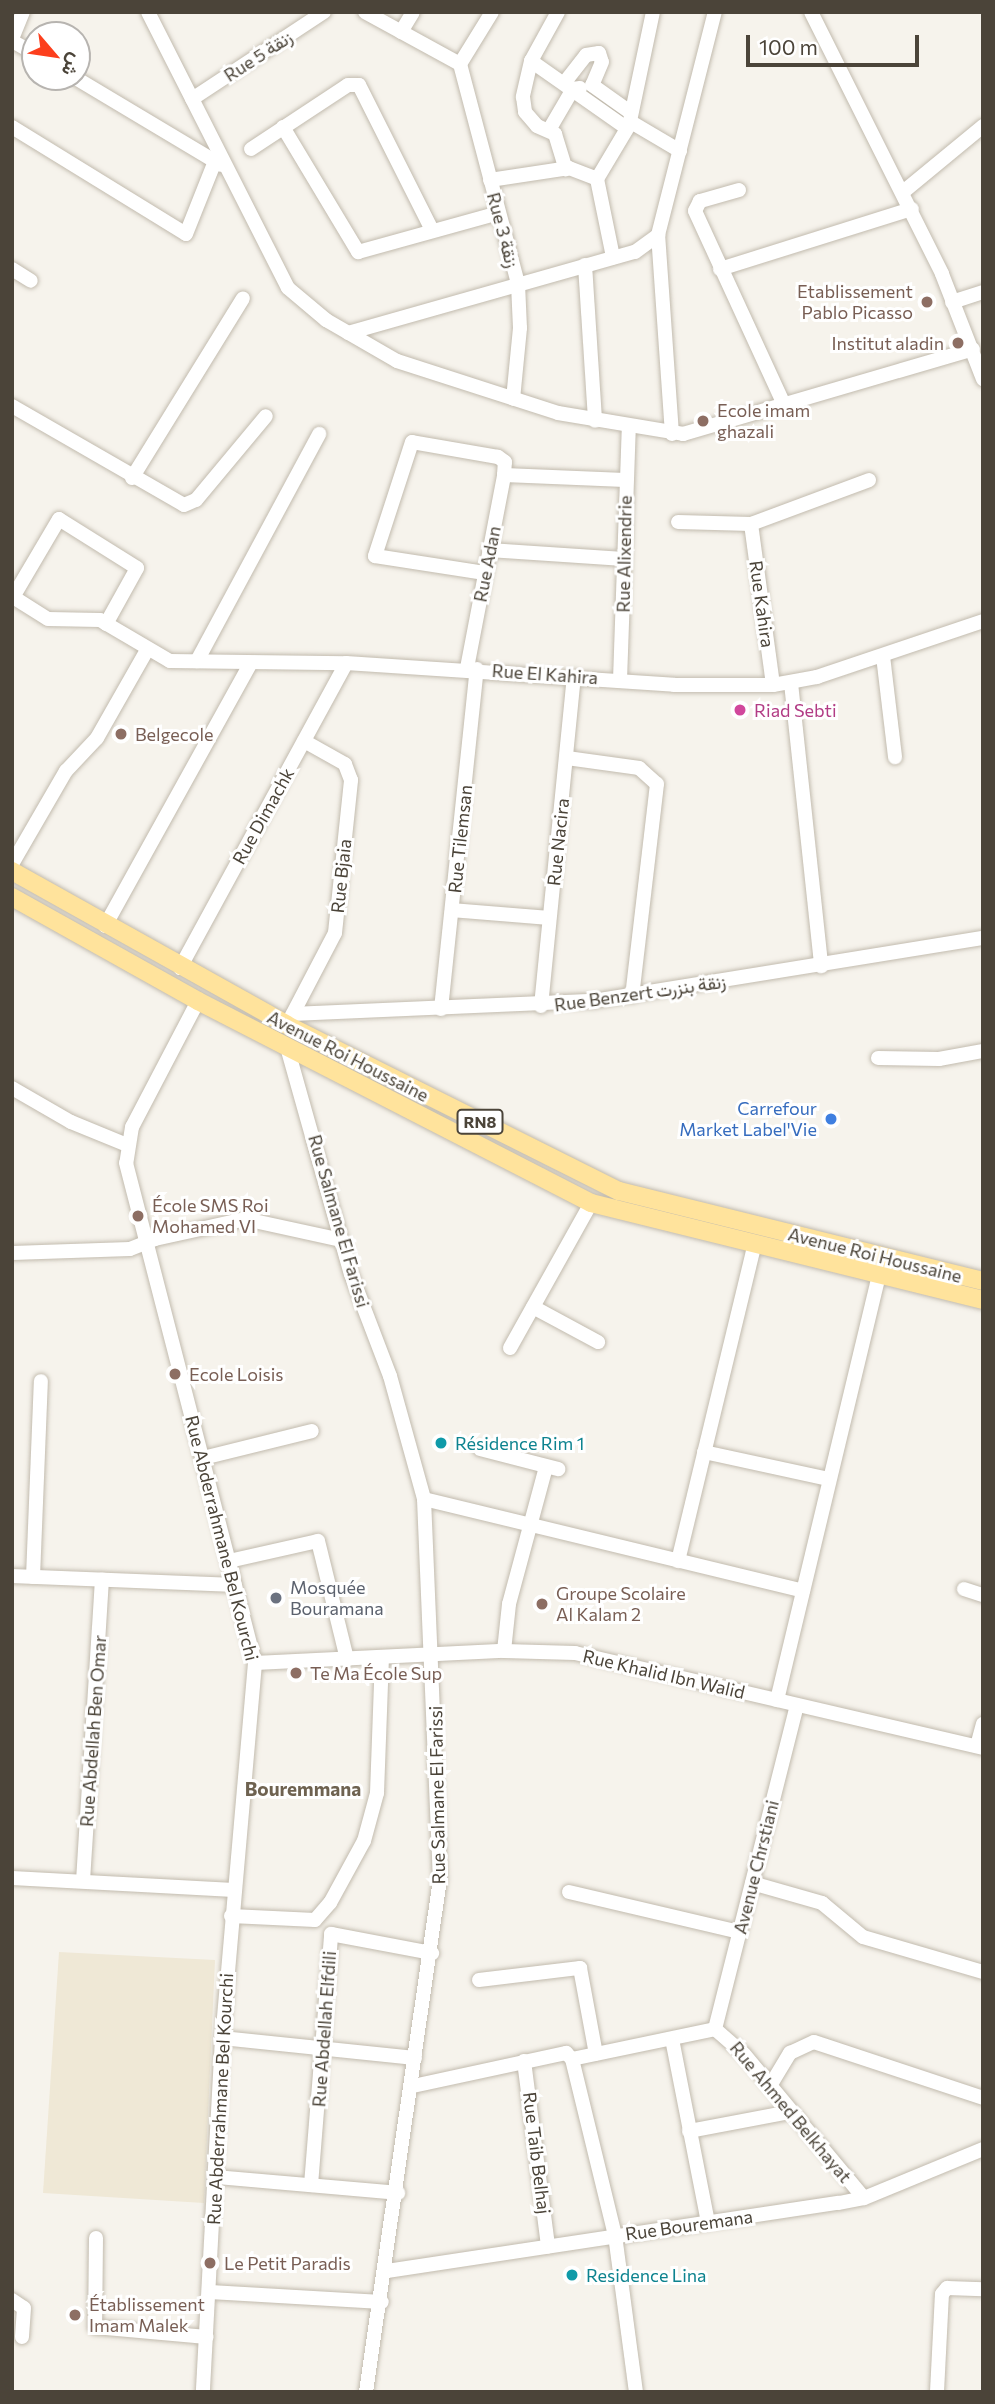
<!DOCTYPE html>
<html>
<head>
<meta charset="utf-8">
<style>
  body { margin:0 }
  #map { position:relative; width:995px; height:2404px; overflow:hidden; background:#f6f3ec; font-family:Commissioner,Vazirmatn,sans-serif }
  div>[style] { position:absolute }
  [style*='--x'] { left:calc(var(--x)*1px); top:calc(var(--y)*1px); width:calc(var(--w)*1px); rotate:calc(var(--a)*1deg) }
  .education>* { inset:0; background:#efe8d6 }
  .roads { filter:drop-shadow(0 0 2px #c2bbae) drop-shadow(0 0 2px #c2bbae) }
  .minor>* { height:14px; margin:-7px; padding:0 7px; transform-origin:7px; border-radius:7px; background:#fff }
  .major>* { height:18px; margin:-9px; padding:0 9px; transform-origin:9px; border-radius:9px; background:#ffe39c }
  .dots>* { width:19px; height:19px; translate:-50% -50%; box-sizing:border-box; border:4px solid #fff; border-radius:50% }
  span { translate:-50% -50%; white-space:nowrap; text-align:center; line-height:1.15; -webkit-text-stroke:6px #fff; paint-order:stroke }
  .shield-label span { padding:2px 5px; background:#fff; border:2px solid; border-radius:5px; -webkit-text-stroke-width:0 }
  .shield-label { font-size:16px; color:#4b4439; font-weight:700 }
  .street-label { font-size:18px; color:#4b4439 }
  .education-label { font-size:18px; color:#785e54 }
  .right { translate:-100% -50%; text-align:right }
  .left { translate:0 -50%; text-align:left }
  .hotel-label { font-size:18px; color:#b23c85 }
  .shop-label { font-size:18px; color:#366cbe }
  .culture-label { font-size:18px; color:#0d838f }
  .worship-label { font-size:18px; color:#5b616d }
  .neighbourhood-label { font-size:19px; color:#6e6250; font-weight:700 }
  .frame { position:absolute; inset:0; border:14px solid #4b4439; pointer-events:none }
  .north { position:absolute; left:21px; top:21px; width:70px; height:70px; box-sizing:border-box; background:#fff; border:2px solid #b7b4b0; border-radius:50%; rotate:119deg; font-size:19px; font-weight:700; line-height:28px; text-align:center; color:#4b4439 }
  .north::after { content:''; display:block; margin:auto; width:24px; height:32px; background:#fc3f1d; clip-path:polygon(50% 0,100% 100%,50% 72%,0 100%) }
  .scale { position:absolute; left:746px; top:35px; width:173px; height:32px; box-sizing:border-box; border:4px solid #4b4439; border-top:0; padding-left:9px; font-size:21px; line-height:24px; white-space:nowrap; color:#4b4439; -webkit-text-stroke:5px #fff; paint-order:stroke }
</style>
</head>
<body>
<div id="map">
  <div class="education">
    <div style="clip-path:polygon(59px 1952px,215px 1960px,204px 2203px,43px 2193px)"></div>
  </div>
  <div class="roads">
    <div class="minor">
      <div style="--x:148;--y:12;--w:309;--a:63.1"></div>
      <div style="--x:288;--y:288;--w:50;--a:40.1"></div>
      <div style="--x:326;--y:320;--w:82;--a:30"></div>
      <div style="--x:397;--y:361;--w:169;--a:17.9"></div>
      <div style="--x:558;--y:413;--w:127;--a:9.5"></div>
      <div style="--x:683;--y:434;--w:302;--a:-16.3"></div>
      <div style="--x:365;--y:12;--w:108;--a:28.7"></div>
      <div style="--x:558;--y:12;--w:56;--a:118.9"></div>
      <div style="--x:531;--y:61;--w:115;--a:35.1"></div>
      <div style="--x:811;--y:12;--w:293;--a:63.4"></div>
      <div style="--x:942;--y:274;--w:113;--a:68.7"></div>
      <div style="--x:401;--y:32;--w:23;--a:-59"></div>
      <div style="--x:12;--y:39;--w:29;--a:-68"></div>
      <div style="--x:12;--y:41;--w:26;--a:29"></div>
      <div style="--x:531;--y:61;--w:37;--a:103"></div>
      <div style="--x:523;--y:97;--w:15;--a:82"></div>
      <div style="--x:525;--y:112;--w:18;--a:49"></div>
      <div style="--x:537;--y:126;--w:20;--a:24"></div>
      <div style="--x:555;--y:134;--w:37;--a:73"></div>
      <div style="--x:460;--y:64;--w:228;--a:75.2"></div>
      <div style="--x:518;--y:284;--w:44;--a:87.4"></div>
      <div style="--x:520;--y:328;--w:71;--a:95.6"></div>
      <div style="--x:460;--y:64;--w:61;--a:-58.4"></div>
      <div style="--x:74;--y:77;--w:171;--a:30.9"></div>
      <div style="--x:565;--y:82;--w:34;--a:-52"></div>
      <div style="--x:586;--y:55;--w:13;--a:-9"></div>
      <div style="--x:599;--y:53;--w:9;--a:72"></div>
      <div style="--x:602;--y:62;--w:25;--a:113"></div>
      <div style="--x:592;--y:85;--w:47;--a:35.4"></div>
      <div style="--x:192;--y:99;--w:158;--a:-33.4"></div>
      <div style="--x:630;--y:121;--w:111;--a:-78.1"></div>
      <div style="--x:12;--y:127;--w:204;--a:31.6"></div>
      <div style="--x:186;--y:234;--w:79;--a:-68.3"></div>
      <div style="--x:283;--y:127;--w:146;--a:59"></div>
      <div style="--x:358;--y:252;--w:146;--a:-15.5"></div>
      <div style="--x:549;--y:130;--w:48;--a:-59.7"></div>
      <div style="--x:573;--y:89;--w:7;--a:-8"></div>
      <div style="--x:251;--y:149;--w:116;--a:-33.4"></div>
      <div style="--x:348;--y:85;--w:11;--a:0"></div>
      <div style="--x:359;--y:85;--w:162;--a:63.3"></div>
      <div style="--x:597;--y:179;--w:66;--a:-59.2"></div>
      <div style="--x:631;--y:122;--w:57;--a:30.6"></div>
      <div style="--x:490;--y:180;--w:80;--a:-8.6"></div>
      <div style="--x:569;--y:168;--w:30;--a:21"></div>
      <div style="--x:597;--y:179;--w:80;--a:78.4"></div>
      <div style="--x:739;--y:190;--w:41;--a:164.2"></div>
      <div style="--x:700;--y:201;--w:11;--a:117"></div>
      <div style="--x:695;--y:211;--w:216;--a:65.3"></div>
      <div style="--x:903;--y:192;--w:104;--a:-39.5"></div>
      <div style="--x:585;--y:265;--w:156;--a:86.3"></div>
      <div style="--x:12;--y:269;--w:22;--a:32"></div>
      <div style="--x:720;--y:269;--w:201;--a:-17.4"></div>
      <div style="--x:952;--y:302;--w:33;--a:-18"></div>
      <div style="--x:348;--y:333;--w:298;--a:-15.8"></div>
      <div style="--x:635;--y:252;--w:29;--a:-36"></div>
      <div style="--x:12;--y:406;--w:198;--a:29.9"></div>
      <div style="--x:184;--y:505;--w:13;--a:-23"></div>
      <div style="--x:196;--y:500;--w:109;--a:-50.2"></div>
      <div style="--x:672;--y:434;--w:199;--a:-94"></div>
      <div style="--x:658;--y:235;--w:230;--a:-75.7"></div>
      <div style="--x:504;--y:475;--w:121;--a:2.4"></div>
      <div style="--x:132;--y:478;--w:211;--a:-58.3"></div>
      <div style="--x:678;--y:522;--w:73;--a:1.6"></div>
      <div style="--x:751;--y:524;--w:126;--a:-20.4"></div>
      <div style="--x:751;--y:524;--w:162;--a:82.2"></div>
      <div style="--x:489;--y:550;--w:135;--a:3.8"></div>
      <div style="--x:106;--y:624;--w:64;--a:-61"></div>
      <div style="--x:137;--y:568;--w:92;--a:-147.9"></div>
      <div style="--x:59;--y:519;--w:91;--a:120.5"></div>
      <div style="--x:13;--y:597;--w:41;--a:32.2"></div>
      <div style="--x:48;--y:619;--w:52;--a:1.1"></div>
      <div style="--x:100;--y:620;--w:81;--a:30.4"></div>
      <div style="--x:170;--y:661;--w:176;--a:0.7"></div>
      <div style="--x:346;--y:663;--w:329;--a:3.8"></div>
      <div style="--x:674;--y:685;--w:99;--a:0"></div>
      <div style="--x:773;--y:685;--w:45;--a:-10.3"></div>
      <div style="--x:817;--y:677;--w:175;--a:-18.6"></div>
      <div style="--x:883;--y:656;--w:102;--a:83.2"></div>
      <div style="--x:197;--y:661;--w:258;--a:-61.7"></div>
      <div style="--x:467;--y:668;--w:197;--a:-79.1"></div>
      <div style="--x:504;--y:475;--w:13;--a:-86"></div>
      <div style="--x:505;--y:462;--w:9;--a:-144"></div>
      <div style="--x:498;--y:457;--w:87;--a:-170.1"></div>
      <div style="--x:412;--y:442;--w:120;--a:108"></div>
      <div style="--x:375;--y:556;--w:111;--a:8.8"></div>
      <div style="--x:620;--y:680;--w:252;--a:-88"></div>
      <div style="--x:791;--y:683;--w:285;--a:83.9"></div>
      <div style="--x:567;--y:758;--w:73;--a:7.9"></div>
      <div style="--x:639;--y:768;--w:24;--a:42"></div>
      <div style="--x:657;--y:784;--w:213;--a:96.7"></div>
      <div style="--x:12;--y:864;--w:108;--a:-59.9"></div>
      <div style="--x:66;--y:771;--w:45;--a:-46.8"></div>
      <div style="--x:97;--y:738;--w:101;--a:-60.4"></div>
      <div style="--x:452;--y:910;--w:97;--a:4.7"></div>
      <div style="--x:105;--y:926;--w:299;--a:-61"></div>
      <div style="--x:180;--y:968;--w:347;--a:-61.4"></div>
      <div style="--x:198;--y:1001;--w:142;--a:117.6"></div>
      <div style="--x:132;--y:1127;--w:36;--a:99"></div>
      <div style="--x:126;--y:1163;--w:516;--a:75.53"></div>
      <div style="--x:255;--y:1663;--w:376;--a:95"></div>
      <div style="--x:222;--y:2038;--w:355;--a:93.1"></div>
      <div style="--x:541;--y:1006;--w:331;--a:-84.3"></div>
      <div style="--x:441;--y:1009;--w:342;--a:-84"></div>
      <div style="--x:293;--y:1014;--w:300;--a:-2.5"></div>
      <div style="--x:593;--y:1001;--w:395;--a:-9.2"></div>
      <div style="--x:289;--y:1021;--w:99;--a:-62.4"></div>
      <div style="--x:335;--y:933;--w:154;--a:-84"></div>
      <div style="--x:351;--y:780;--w:17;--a:-111"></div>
      <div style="--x:345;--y:764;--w:47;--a:-150.7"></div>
      <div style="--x:287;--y:1047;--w:236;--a:74.3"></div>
      <div style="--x:351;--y:1274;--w:109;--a:69.1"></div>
      <div style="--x:390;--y:1376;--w:128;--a:74.5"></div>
      <div style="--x:424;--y:1499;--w:380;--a:87.6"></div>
      <div style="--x:440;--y:1879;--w:518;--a:98.21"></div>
      <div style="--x:878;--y:1058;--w:61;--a:0.9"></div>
      <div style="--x:939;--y:1059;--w:45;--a:-10.3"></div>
      <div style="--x:12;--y:1088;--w:68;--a:30"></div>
      <div style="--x:71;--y:1122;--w:61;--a:22.3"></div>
      <div style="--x:12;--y:1253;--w:118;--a:-1.9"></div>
      <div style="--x:130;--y:1249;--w:27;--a:-22"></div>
      <div style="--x:155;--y:1239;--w:92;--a:-12.5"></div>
      <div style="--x:245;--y:1219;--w:98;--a:12.3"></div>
      <div style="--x:533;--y:1307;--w:74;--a:28.3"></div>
      <div style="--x:510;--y:1348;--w:166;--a:-60.8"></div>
      <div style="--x:480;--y:1449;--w:81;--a:14.4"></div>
      <div style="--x:704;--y:1452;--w:128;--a:12.2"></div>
      <div style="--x:203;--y:1458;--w:112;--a:-13.9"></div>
      <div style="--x:424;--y:1499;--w:390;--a:13.6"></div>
      <div style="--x:229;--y:1561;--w:91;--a:-12.7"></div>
      <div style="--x:318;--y:1541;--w:122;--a:76.2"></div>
      <div style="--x:678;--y:1561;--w:324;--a:-76.4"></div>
      <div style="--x:12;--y:1576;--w:223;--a:2.3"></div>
      <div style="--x:33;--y:1577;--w:196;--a:-87.7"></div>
      <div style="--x:964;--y:1589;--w:20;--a:18"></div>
      <div style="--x:504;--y:1651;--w:47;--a:-83.9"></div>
      <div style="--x:509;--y:1604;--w:142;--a:-74.9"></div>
      <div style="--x:255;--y:1663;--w:249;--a:-2.8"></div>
      <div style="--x:504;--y:1651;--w:71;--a:1.6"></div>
      <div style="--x:575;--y:1653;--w:419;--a:13.1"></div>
      <div style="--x:777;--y:1700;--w:436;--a:-76.5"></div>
      <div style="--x:977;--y:1746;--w:23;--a:-75"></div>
      <div style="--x:12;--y:1878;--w:222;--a:3.1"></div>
      <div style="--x:83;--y:1881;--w:302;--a:-86.4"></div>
      <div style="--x:752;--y:1883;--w:73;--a:15.9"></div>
      <div style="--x:822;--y:1903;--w:53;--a:39.7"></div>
      <div style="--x:863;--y:1937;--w:125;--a:16.3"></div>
      <div style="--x:569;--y:1892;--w:175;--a:13.2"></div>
      <div style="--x:231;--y:1916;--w:84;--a:2.7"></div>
      <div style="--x:315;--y:1920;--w:23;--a:-49"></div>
      <div style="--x:330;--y:1903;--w:71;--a:-61.3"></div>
      <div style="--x:364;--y:1841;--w:50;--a:-74.8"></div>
      <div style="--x:377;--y:1793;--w:135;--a:-87.9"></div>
      <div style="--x:331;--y:1934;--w:103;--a:10.7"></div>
      <div style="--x:479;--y:1980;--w:102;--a:-6.8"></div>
      <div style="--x:580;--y:1968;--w:87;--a:79.5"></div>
      <div style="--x:715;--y:2029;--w:334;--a:-75.8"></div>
      <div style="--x:715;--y:2029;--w:38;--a:41"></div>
      <div style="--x:744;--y:2054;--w:187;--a:50.2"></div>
      <div style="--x:222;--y:2038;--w:194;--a:5.9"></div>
      <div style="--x:672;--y:2039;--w:187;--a:78.9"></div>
      <div style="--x:572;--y:2059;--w:181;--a:76.3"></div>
      <div style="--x:615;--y:2235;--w:158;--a:82.4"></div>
      <div style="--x:524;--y:2061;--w:187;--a:82.6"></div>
      <div style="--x:413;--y:2086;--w:157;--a:-12.2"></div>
      <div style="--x:566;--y:2053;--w:8;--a:45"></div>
      <div style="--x:572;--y:2059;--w:146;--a:-11.8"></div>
      <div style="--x:770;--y:2086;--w:39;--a:-59"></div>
      <div style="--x:790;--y:2053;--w:26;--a:-25"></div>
      <div style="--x:814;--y:2042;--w:178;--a:18.3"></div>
      <div style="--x:689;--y:2131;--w:103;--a:-10.7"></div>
      <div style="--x:216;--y:2177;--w:183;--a:5"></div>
      <div style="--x:311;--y:2185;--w:252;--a:-85.4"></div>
      <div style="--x:96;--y:2238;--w:89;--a:90.6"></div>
      <div style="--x:95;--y:2327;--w:112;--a:5.1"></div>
      <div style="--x:387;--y:2271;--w:457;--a:-8.6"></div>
      <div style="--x:839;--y:2203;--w:25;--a:-11"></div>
      <div style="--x:864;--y:2198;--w:129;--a:-22.4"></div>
      <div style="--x:210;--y:2292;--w:172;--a:3.3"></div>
      <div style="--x:12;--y:2300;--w:14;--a:34"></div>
      <div style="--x:24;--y:2308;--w:29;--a:94"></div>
      <div style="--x:937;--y:2392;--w:98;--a:-87.1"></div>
      <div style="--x:942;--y:2294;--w:8;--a:-50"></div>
      <div style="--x:947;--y:2288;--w:36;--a:2"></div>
    </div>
    <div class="major">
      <div style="--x:12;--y:871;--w:315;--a:29.2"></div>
      <div style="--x:287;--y:1025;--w:371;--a:26.6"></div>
      <div style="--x:619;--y:1191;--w:375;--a:13.9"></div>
      <div style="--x:12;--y:897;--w:213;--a:29.2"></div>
      <div style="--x:198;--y:1001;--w:442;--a:27.2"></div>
      <div style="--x:591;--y:1203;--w:404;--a:13.9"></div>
    </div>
  </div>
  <div class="dots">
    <div style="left:927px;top:302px;background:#8d6e63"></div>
    <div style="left:958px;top:343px;background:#8d6e63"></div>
    <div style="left:703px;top:421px;background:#8d6e63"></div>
    <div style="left:740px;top:710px;background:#d1479c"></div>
    <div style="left:121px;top:734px;background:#8d6e63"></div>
    <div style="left:831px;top:1119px;background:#3f7fe0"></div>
    <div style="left:138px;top:1216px;background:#8d6e63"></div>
    <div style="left:175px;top:1374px;background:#8d6e63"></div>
    <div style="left:441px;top:1443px;background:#0f9aa8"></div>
    <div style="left:276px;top:1598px;background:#6b7280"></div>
    <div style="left:542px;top:1604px;background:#8d6e63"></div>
    <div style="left:296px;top:1673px;background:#8d6e63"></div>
    <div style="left:210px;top:2263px;background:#8d6e63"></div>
    <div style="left:572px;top:2275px;background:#0f9aa8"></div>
    <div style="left:75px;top:2315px;background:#8d6e63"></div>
  </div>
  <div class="shield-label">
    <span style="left:480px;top:1122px">RN8</span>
  </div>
  <div class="street-label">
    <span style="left:258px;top:56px;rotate:-33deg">Rue 5 زنقة</span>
    <span style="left:503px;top:230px;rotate:75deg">Rue 3 زنقة</span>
    <span style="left:624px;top:554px;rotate:-89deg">Rue Alixendrie</span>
    <span style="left:487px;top:564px;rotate:-79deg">Rue Adan</span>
    <span style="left:762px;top:604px;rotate:82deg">Rue Kahira</span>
    <span style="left:545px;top:674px;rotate:4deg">Rue El Kahira</span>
    <span style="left:263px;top:816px;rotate:-61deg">Rue Dimachk</span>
    <span style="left:460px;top:839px;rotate:-84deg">Rue Tilemsan</span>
    <span style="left:558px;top:842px;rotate:-84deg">Rue Nacira</span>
    <span style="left:341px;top:876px;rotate:-84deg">Rue Bjaia</span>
    <span style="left:640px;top:993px;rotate:-8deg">Rue Benzert زنقة بنزرت</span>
    <span style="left:348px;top:1056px;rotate:27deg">Avenue Roi Houssaine</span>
    <span style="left:339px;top:1221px;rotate:74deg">Rue Salmane El Farissi</span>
    <span style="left:875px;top:1255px;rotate:14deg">Avenue Roi Houssaine</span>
    <span style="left:222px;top:1538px;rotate:76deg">Rue Abderrahmane Bel Kourchi</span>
    <span style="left:664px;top:1674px;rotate:13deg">Rue Khalid Ibn Walid</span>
    <span style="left:93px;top:1731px;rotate:-86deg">Rue Abdellah Ben Omar</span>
    <span style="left:437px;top:1795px;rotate:-91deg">Rue Salmane El Farissi</span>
    <span style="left:756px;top:1867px;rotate:-76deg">Avenue Chrstiani</span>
    <span style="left:324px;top:2029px;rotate:-86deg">Rue Abdellah Elfdili</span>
    <span style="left:220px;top:2099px;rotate:-87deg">Rue Abderrahmane Bel Kourchi</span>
    <span style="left:791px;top:2112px;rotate:50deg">Rue Ahmed Belkhayat</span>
    <span style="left:537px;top:2153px;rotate:83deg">Rue Taib Belhaj</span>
    <span style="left:689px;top:2225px;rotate:-8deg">Rue Bouremana</span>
  </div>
  <div class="education-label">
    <span class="right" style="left:913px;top:302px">Etablissement<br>Pablo Picasso</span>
    <span class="right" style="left:944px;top:343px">Institut aladin</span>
    <span class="left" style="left:717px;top:421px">Ecole imam<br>ghazali</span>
    <span class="left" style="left:135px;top:734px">Belgecole</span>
    <span class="left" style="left:152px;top:1216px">École SMS Roi<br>Mohamed VI</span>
    <span class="left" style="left:189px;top:1374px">Ecole Loisis</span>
    <span class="left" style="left:556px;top:1604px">Groupe Scolaire<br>Al Kalam 2</span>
    <span class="left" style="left:310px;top:1673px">Te Ma École Sup</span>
    <span class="left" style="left:224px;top:2263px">Le Petit Paradis</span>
    <span class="left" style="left:89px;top:2315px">Établissement<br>Imam Malek</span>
  </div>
  <div class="hotel-label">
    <span class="left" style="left:754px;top:710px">Riad Sebti</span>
  </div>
  <div class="shop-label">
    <span class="right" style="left:817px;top:1119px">Carrefour<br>Market Label'Vie</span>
  </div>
  <div class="culture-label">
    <span class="left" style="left:455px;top:1443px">Résidence Rim 1</span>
    <span class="left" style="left:586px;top:2275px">Residence Lina</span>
  </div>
  <div class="worship-label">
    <span class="left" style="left:290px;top:1598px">Mosquée<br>Bouramana</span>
  </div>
  <div class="neighbourhood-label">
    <span style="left:303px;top:1789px">Bouremmana</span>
  </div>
  <div class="frame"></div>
  <div class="north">ش</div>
  <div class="scale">100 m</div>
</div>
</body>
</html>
